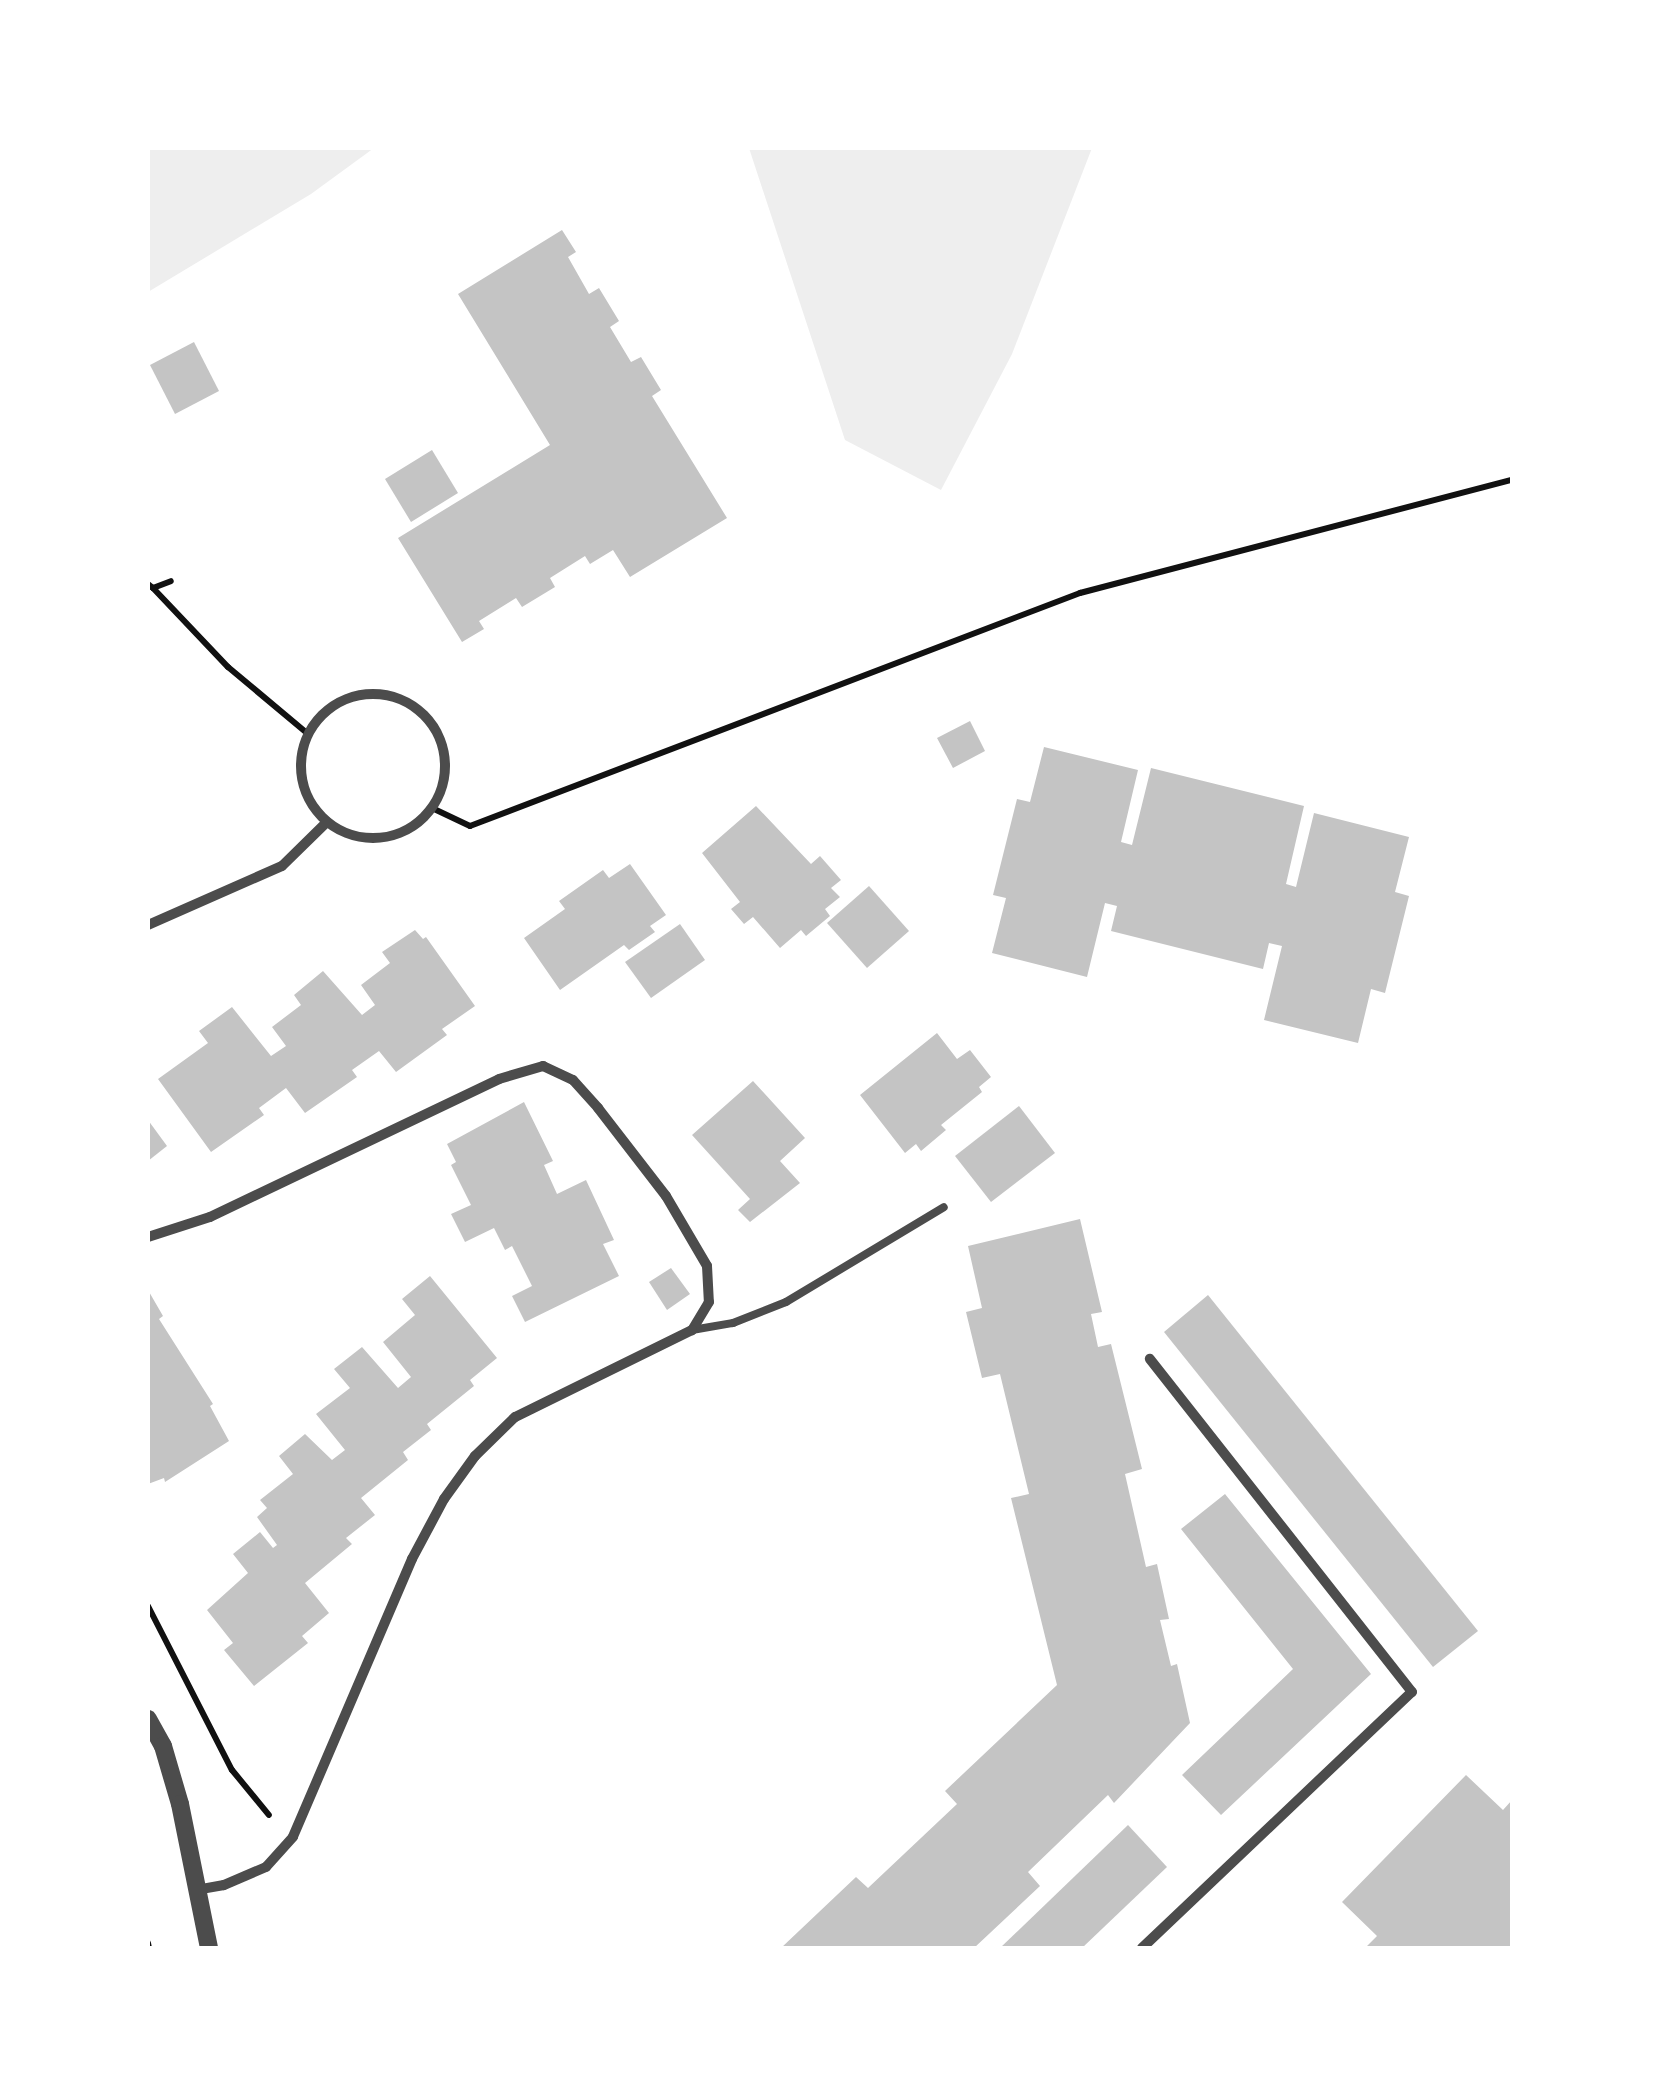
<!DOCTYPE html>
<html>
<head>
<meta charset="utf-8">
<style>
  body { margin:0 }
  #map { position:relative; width:1660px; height:2096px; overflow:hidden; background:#fff; font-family:"Nunito Sans",sans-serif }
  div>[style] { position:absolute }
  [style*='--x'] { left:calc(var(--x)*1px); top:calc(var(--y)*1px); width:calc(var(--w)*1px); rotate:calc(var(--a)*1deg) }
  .green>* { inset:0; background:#eee }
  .building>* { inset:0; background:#c4c4c4 }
  .path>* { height:6px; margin:-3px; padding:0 3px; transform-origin:3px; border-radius:3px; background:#111 }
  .service>* { height:8px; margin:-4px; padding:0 4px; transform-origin:4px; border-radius:4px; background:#4c4c4c }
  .minor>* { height:10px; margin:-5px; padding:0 5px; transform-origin:5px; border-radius:5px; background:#4c4c4c }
  .minor>.ring { margin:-5px; padding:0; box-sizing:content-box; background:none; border:10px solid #4c4c4c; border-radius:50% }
  .tertiary>* { height:18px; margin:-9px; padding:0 9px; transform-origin:9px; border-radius:9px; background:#4c4c4c }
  span { translate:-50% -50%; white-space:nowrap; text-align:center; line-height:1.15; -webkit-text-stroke:10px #fff; paint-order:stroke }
  .frame { position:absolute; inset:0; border:150px solid #fff; pointer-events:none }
</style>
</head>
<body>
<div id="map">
  <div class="green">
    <div style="clip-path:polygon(148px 148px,374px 148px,311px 194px,148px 292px)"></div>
    <div style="clip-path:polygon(749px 148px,1092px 148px,1012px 354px,941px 490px,845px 440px)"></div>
  </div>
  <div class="building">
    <div style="clip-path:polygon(562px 230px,576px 252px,568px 257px,589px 294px,599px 288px,619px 321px,610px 327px,631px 362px,641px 357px,661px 390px,652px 396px,727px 518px,630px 577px,613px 550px,590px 564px,585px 556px,550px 578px,555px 587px,522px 607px,516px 598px,479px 621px,484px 629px,462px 642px,398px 538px,550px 445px,458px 294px)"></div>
    <div style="clip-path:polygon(194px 342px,219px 391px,175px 414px,150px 365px)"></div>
    <div style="clip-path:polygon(432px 450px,458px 493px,411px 522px,385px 479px)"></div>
    <div style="clip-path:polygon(970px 721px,985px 751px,953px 768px,937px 738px)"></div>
    <div style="clip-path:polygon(1044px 747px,1138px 770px,1121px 842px,1132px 845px,1151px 768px,1304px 806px,1286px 884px,1296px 887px,1314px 813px,1409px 837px,1395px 892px,1409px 896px,1385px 993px,1371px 989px,1358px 1043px,1264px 1020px,1282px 946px,1269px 943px,1263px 969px,1111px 931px,1117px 906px,1105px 903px,1087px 977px,992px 953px,1006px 898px,993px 895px,1017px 799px,1030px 802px)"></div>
    <div style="clip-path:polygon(756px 806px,811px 864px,820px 856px,841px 880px,831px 888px,840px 897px,825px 909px,830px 916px,806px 936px,801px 930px,780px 948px,753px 917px,744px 924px,731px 909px,740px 902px,702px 853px)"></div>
    <div style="clip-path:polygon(630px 864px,666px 915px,650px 926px,655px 932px,629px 950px,624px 945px,560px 990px,524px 938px,565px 909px,559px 901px,603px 870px,609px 878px)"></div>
    <div style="clip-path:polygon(869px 886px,909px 931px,867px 968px,827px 923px)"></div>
    <div style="clip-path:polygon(680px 924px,705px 960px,651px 998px,625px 962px)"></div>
    <div style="clip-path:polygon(415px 930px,423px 939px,426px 937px,475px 1006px,442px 1029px,447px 1035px,396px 1072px,379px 1051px,352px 1070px,357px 1077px,305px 1113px,286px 1088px,259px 1108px,264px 1115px,211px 1152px,158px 1079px,208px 1043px,199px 1031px,232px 1007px,271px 1056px,286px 1046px,272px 1027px,301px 1005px,294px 995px,323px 971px,362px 1015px,375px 1005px,361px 985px,390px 963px,382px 952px)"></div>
    <div style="clip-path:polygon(937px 1033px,957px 1059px,970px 1050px,991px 1077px,979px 1087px,982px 1092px,941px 1125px,946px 1130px,921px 1151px,916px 1144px,905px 1153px,860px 1095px)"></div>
    <div style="clip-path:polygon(753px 1081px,805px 1138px,780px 1161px,800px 1183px,750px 1222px,738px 1210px,750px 1199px,692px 1135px)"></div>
    <div style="clip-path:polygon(524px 1102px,553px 1161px,544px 1165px,557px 1194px,586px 1180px,614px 1240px,603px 1244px,619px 1276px,525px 1322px,512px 1296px,532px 1286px,512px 1246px,505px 1250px,494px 1228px,465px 1242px,451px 1214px,471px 1205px,451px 1165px,456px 1162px,447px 1144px)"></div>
    <div style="clip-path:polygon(1019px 1106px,1055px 1153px,991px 1202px,955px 1156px)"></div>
    <div style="clip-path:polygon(148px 1120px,167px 1146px,148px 1161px)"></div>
    <div style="clip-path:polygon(1080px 1219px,1102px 1312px,1091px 1314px,1098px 1347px,1111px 1344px,1142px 1469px,1125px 1474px,1146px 1567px,1157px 1564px,1169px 1619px,1160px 1620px,1171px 1666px,1177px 1664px,1190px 1723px,1114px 1803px,1108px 1795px,1028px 1872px,1040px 1886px,974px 1948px,781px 1948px,856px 1877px,868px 1888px,957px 1804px,945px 1791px,1057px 1685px,1011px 1498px,1029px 1494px,1000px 1374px,982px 1378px,966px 1312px,982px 1308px,968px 1246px)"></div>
    <div style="clip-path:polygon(671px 1268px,690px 1294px,667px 1310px,649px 1282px)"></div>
    <div style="clip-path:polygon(430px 1276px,497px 1358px,470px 1380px,474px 1386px,427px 1424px,431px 1430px,403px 1452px,408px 1460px,361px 1498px,375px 1515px,346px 1538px,352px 1544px,305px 1583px,329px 1613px,302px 1636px,308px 1643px,254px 1686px,224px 1650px,233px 1643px,207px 1610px,248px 1573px,233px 1554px,260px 1532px,273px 1548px,277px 1545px,257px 1517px,267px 1508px,260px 1500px,293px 1474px,279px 1456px,305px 1434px,332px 1460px,345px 1450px,316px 1414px,350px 1388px,334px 1369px,362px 1347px,398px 1388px,411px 1377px,383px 1342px,415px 1315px,402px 1299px)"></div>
    <div style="clip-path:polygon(148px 1290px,163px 1316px,159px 1319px,213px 1404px,210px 1406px,229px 1441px,165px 1482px,164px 1478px,148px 1484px)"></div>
    <div style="clip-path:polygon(1208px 1295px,1478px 1631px,1433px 1667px,1164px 1332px)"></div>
    <div style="clip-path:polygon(1225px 1494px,1371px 1674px,1221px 1815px,1182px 1775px,1293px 1669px,1181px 1529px)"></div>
    <div style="clip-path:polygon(1466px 1775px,1503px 1810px,1512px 1800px,1512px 1948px,1365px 1948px,1377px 1936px,1342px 1902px)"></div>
    <div style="clip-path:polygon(1128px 1825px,1167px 1867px,1082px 1948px,1000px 1948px)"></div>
  </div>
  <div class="path">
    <div style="--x:148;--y:584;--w:6;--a:39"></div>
    <div style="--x:153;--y:588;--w:19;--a:-21"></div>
    <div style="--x:153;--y:588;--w:109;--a:46.5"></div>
    <div style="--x:228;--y:667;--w:104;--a:39.9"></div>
    <div style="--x:432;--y:808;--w:42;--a:25.3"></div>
    <div style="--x:470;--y:826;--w:653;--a:-20.91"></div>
    <div style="--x:1080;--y:593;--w:447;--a:-14.7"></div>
    <div style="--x:148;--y:1606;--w:184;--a:62.9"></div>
    <div style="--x:232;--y:1770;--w:58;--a:50.6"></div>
    <div style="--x:148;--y:1943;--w:5;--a:79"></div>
  </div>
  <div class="service">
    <div style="--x:692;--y:1330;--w:42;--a:-9.7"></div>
    <div style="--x:733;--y:1323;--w:57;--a:-21.6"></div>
    <div style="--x:786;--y:1302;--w:184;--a:-31"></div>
  </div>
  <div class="minor">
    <div class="ring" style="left:301px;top:694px;width:134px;height:134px"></div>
    <div style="--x:148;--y:925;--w:146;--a:-23.8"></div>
    <div style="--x:282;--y:866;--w:63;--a:-44.4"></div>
    <div style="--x:148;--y:1237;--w:65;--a:-17.9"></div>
    <div style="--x:210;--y:1217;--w:320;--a:-25.5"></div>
    <div style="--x:499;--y:1079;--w:46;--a:-16.5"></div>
    <div style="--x:543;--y:1066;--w:33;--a:25"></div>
    <div style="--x:573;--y:1080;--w:38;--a:48"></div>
    <div style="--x:598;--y:1108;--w:111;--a:52.3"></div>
    <div style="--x:666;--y:1196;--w:81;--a:59.6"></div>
    <div style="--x:707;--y:1266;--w:36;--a:87"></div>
    <div style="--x:709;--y:1302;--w:33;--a:121"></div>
    <div style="--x:692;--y:1330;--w:197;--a:153.8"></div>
    <div style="--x:515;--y:1417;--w:56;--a:135.7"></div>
    <div style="--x:475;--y:1456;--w:53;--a:125.8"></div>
    <div style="--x:444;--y:1499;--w:68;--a:118.1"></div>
    <div style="--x:412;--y:1559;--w:302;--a:113.2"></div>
    <div style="--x:293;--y:1837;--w:40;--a:132"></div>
    <div style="--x:266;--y:1867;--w:46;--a:156.8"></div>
    <div style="--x:224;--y:1885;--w:28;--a:170"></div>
    <div style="--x:1142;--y:1948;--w:372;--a:-43.5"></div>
    <div style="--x:1412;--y:1692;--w:424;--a:-128.2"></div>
  </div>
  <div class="tertiary">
    <div style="--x:148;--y:1719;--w:31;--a:61"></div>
    <div style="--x:163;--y:1746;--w:60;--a:73.7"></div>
    <div style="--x:180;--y:1804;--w:147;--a:78.6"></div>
  </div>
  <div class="frame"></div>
</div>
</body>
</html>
